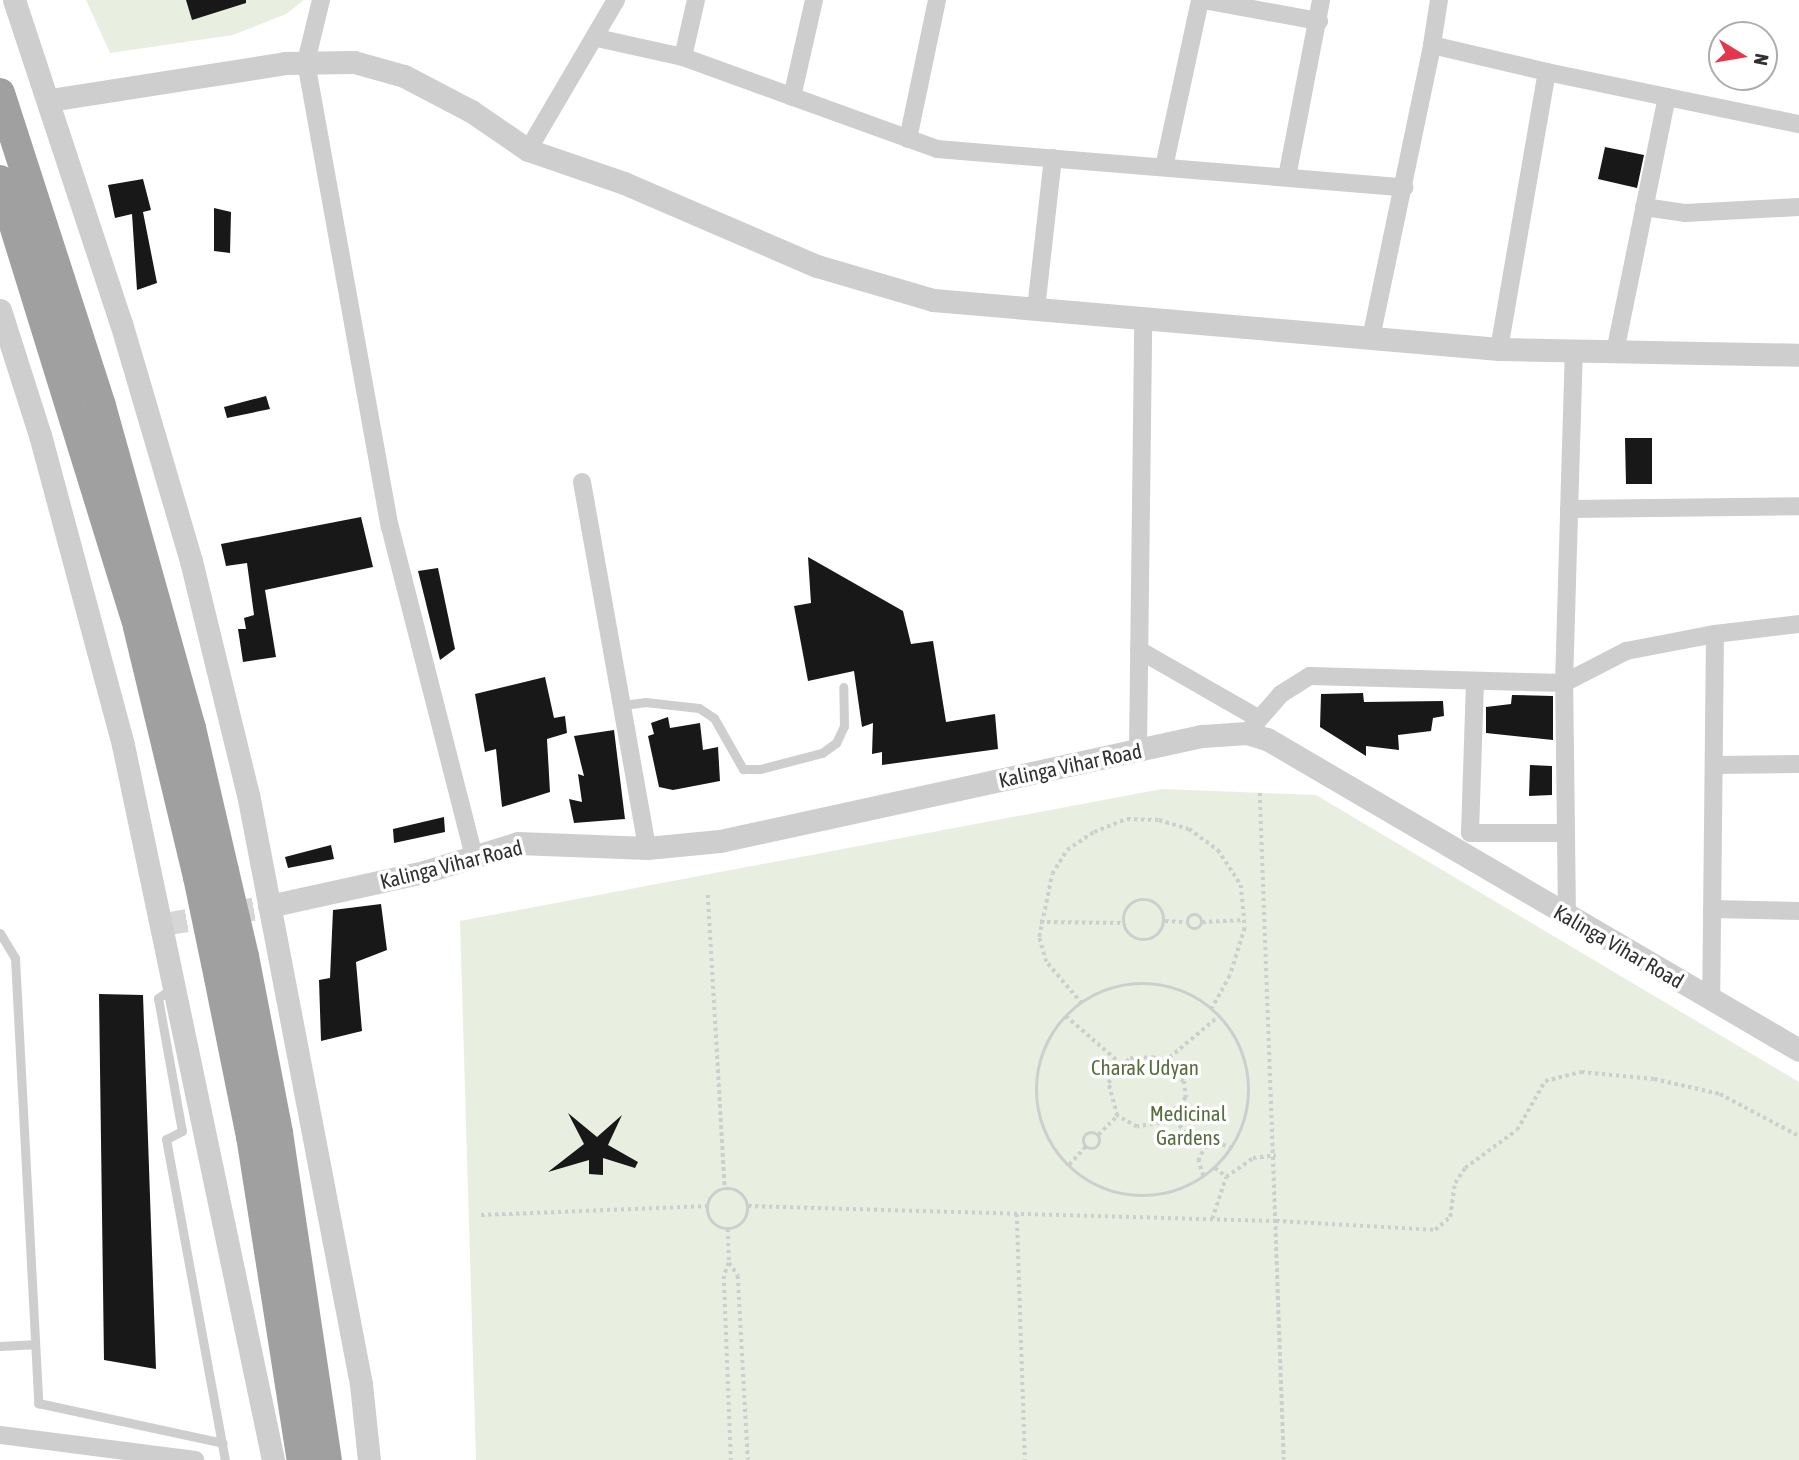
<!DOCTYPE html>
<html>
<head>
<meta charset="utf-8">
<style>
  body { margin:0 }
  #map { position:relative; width:1799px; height:1460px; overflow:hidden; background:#fff; font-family:"Asap Condensed",sans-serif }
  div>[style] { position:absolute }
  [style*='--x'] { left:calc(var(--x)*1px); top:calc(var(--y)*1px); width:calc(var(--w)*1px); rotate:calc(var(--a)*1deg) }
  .green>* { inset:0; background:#e8eee0 }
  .building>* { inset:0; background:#181818 }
  .tertiary-tunnel>* { height:23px; margin-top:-11.5px; transform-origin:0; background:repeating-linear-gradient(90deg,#d6d6d6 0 23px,transparent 0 34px) }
  .path>* { height:3.5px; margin-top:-1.75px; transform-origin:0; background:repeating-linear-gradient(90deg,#cecece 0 3.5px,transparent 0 7px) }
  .path>.ring { margin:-1.75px; padding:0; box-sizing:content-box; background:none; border:3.5px solid #cecece; border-radius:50% }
  .service>* { height:9px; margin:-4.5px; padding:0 4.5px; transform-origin:4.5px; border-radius:4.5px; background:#cecece }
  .minor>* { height:18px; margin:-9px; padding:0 9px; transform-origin:9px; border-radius:9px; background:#cecece }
  .tertiary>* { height:23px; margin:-11.5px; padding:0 11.5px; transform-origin:11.5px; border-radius:11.5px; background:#cecece }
  .trunk>* { height:30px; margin:-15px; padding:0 15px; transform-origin:15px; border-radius:15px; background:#a0a0a0 }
  .trunk-bridge>* { height:30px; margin:-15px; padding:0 15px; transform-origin:15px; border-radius:15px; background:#a0a0a0 }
  span { translate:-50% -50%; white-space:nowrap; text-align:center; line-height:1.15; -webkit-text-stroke:7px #fff; paint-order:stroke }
  .street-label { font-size:21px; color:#313131 }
  .park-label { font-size:21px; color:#566e3e }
  .north { position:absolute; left:1708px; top:21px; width:70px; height:70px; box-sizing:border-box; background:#fff; border:2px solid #adadad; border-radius:50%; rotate:101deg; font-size:19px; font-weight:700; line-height:28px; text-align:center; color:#313131 }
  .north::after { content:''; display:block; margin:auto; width:24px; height:32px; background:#e5374b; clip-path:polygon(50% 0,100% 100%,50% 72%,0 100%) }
</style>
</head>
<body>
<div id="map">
  <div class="green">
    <div style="clip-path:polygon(86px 0,304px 0,286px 14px,233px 35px,110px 53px)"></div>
    <div style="clip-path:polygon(1162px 789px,1316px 795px,1799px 1082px,1799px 1460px,476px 1460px,460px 921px)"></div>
  </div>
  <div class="building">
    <div style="clip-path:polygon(186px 0,246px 0,246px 3px,192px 20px)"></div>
    <div style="clip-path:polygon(1605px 147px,1644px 155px,1637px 188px,1598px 179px)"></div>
    <div style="clip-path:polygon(143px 179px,151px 210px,143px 212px,157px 283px,137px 290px,132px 214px,115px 218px,108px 185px)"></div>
    <div style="clip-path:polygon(214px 208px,231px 212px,230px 253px,214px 251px)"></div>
    <div style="clip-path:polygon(266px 396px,270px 409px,227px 418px,224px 407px)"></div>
    <div style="clip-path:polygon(1625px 438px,1652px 438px,1652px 484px,1626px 484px)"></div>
    <div style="clip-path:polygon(361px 517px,373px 567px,265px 590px,276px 657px,243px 662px,238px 629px,246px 629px,244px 618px,254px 615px,247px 563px,226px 566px,221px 544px)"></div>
    <div style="clip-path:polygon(808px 557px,903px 611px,911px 644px,933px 641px,946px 722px,995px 714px,998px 749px,882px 765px,882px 752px,872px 754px,873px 723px,862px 727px,854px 671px,808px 681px,794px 606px,811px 603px)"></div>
    <div style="clip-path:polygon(438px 568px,455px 649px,440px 660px,418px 571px)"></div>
    <div style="clip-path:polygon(545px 677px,554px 718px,565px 716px,567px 733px,547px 739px,550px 792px,502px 807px,496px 749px,485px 752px,475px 694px)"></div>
    <div style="clip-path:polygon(1363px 693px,1364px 702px,1443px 701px,1444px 716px,1433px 718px,1431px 731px,1398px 735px,1399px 750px,1366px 746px,1366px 756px,1320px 727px,1321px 694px)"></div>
    <div style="clip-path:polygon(1512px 695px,1553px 696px,1553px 740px,1486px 733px,1486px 707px,1511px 704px)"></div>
    <div style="clip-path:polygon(668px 717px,670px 728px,700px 723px,703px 750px,718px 747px,720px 781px,673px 790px,659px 787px,648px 736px,654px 734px,651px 723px)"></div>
    <div style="clip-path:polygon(614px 730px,625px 819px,574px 823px,569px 799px,582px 802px,578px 774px,584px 776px,574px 736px)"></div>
    <div style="clip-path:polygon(1530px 765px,1552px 766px,1552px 795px,1529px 796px)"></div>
    <div style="clip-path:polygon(444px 817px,445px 832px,394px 843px,393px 829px)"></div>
    <div style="clip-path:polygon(331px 845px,334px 859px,288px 868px,285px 857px)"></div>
    <div style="clip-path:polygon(381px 904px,387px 950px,356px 962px,362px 1031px,321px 1041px,319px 980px,330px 978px,333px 910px)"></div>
    <div style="clip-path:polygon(99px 994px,143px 995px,156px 1369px,104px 1360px)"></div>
    <div style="clip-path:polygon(568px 1113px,597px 1137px,622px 1115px,608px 1145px,638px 1162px,635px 1168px,603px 1158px,603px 1175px,589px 1174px,589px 1160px,548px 1172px,584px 1144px)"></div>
  </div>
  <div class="tertiary-tunnel">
    <div style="--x:164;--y:924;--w:107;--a:-9.7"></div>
  </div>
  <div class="path">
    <div style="--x:1260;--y:793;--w:667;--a:87.94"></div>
    <div style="--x:708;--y:895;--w:294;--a:86.7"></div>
    <div class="ring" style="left:1124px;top:900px;width:36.5px;height:36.5px"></div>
    <div class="ring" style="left:1188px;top:915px;width:10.5px;height:10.5px"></div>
    <div style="--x:1165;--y:921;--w:22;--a:3"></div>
    <div style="--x:1040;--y:922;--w:84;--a:0.7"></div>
    <div style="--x:1202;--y:922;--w:42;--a:-2.7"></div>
    <div class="ring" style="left:1037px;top:984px;width:208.5px;height:208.5px"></div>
    <div style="--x:1082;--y:1004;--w:55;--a:-130.6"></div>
    <div style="--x:1046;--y:962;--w:26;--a:-106"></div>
    <div style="--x:1039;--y:937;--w:64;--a:-78.3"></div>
    <div style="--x:1052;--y:874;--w:28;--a:-58"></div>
    <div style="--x:1067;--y:850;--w:32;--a:-34"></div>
    <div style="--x:1094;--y:832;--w:35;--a:-22"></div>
    <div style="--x:1127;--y:819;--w:32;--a:2"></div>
    <div style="--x:1159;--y:820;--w:31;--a:17"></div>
    <div style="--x:1189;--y:829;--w:36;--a:36"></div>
    <div style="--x:1218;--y:850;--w:42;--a:56.7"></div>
    <div style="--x:1241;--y:885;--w:43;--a:84.7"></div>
    <div style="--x:1245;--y:928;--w:50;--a:107.4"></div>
    <div style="--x:1230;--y:976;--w:38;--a:119"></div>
    <div style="--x:1066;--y:1016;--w:72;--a:41"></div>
    <div style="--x:1154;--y:1057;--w:38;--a:39"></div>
    <div style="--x:1184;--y:1081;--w:17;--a:83"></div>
    <div style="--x:1186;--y:1098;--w:36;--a:136"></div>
    <div style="--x:1160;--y:1123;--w:23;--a:170"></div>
    <div style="--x:1137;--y:1127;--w:23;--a:-151"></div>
    <div style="--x:1117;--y:1116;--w:34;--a:-105"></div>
    <div style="--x:1108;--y:1083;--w:33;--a:-49"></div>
    <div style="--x:1130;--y:1058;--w:24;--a:-2"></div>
    <div style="--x:1164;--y:1062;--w:73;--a:-40"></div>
    <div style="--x:1169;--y:1116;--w:47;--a:42.4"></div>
    <div class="ring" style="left:1084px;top:1133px;width:12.5px;height:12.5px"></div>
    <div style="--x:1098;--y:1135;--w:27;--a:-45"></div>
    <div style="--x:1069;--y:1165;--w:25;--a:-48"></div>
    <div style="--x:1215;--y:1168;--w:15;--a:37"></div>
    <div style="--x:1203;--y:1176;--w:16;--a:-108"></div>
    <div style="--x:1198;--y:1161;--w:14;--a:-65"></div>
    <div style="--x:1204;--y:1148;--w:13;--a:-27"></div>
    <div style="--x:1216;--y:1142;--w:17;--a:21"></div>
    <div class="ring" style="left:708px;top:1189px;width:36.5px;height:36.5px"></div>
    <div style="--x:748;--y:1206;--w:528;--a:1.63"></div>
    <div style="--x:1276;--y:1221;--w:159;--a:3.2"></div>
    <div style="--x:1435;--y:1230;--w:20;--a:-41"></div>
    <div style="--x:1450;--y:1217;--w:34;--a:-82"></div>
    <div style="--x:1455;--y:1183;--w:18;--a:-56"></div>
    <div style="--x:1465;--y:1168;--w:64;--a:-36.2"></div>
    <div style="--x:1517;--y:1130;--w:56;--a:-60.3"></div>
    <div style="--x:1545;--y:1081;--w:37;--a:-14"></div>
    <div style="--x:1581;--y:1072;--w:73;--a:5.5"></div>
    <div style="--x:1654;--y:1079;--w:68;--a:12.8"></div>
    <div style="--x:1720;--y:1094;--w:89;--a:28"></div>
    <div style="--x:1017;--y:1214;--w:246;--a:88.1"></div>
    <div style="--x:481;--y:1215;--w:227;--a:-2.3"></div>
    <div style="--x:1212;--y:1219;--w:44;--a:-71.6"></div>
    <div style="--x:1226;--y:1177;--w:33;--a:-35"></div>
    <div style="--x:1253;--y:1158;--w:23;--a:-7"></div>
    <div style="--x:728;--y:1229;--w:34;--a:88"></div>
    <div style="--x:729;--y:1263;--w:14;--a:111"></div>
    <div style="--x:724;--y:1276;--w:184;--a:87.8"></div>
    <div style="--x:729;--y:1263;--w:16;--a:55"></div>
    <div style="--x:738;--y:1276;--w:184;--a:86.9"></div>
  </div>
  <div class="service">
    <div style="--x:622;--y:705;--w:23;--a:-7"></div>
    <div style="--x:645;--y:702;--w:54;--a:6.3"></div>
    <div style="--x:699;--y:708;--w:18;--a:34"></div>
    <div style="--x:714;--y:718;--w:59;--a:60.4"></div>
    <div style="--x:743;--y:769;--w:17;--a:0"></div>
    <div style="--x:760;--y:769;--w:64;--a:-14.5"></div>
    <div style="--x:822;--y:753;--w:17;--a:-36"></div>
    <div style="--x:836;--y:743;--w:19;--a:-65"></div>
    <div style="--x:844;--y:726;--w:39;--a:-91"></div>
    <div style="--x:0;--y:933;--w:29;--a:59"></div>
    <div style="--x:15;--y:958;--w:446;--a:87"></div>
    <div style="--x:38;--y:1403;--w:189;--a:12.2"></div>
    <div style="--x:171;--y:989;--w:16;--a:145"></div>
    <div style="--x:158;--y:998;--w:135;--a:79.8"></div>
    <div style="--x:182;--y:1131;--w:18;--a:153"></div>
    <div style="--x:166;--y:1139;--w:326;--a:79.6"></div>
    <div style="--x:0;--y:1346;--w:34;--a:-3"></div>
  </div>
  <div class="minor">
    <div style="--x:321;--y:0;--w:64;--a:103.6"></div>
    <div style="--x:306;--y:62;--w:473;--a:79.8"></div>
    <div style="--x:390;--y:527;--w:340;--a:75.7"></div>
    <div style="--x:1203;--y:0;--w:118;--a:10.3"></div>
    <div style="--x:597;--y:38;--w:88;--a:12.5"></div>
    <div style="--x:683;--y:57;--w:270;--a:19.9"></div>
    <div style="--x:937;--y:149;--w:469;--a:4.7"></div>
    <div style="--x:1432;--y:45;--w:46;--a:-81.2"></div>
    <div style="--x:683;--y:57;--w:58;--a:-77.2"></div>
    <div style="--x:792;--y:97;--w:99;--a:-77.2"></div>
    <div style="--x:908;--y:139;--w:142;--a:-78.2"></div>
    <div style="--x:528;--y:150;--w:174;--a:-59.6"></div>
    <div style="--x:1164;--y:167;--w:171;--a:-77.8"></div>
    <div style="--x:1287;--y:177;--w:180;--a:-79.1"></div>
    <div style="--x:1644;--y:207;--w:41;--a:8.3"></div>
    <div style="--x:1685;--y:213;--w:114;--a:-3"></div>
    <div style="--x:1036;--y:309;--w:152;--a:-83.6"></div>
    <div style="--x:1371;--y:338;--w:299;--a:-78.2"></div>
    <div style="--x:1432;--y:45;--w:118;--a:13.2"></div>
    <div style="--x:1499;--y:349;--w:281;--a:-80.2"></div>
    <div style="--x:1547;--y:72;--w:123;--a:11.8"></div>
    <div style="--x:1615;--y:352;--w:260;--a:-78.5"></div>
    <div style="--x:1667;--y:97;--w:135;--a:11.6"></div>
    <div style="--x:582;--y:482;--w:372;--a:79.9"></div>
    <div style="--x:1569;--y:509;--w:230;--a:-0.7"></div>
    <div style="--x:1715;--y:634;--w:85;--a:-6.8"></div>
    <div style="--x:1139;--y:650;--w:135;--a:29.8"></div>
    <div style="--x:1475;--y:682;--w:151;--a:91.9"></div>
    <div style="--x:1470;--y:833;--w:96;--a:0"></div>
    <div style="--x:1247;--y:733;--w:52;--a:-48.9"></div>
    <div style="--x:1281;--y:694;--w:34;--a:-32"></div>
    <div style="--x:1310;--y:676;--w:254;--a:1.6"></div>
    <div style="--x:1564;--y:683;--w:70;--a:-27.3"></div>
    <div style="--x:1626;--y:651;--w:91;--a:-10.8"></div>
    <div style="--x:1715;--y:634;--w:365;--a:90.6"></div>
    <div style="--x:1138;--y:750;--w:433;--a:-89.3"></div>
    <div style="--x:1714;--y:765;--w:85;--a:-0.7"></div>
    <div style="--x:1712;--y:909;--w:87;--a:1.3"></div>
    <div style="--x:1567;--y:916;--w:233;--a:-90.7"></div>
    <div style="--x:1564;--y:683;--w:332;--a:-88.3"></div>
    <div style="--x:0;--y:1435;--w:197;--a:7.3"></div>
  </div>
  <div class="tertiary">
    <div style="--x:14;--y:0;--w:340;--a:71.7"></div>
    <div style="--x:121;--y:323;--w:248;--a:73.6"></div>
    <div style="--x:191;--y:561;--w:240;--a:76.3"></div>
    <div style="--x:248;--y:794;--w:601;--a:79.16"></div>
    <div style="--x:361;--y:1384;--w:76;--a:84"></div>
    <div style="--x:50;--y:100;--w:238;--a:-8.9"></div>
    <div style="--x:285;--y:63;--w:69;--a:-0.8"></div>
    <div style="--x:354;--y:62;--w:52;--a:15.6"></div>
    <div style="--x:404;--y:76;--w:76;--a:27.6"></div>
    <div style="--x:471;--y:111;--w:69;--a:34.4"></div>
    <div style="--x:528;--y:150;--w:102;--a:19"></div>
    <div style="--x:624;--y:183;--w:210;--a:23.3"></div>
    <div style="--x:817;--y:266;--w:121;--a:16.3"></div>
    <div style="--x:933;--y:300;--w:568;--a:4.95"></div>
    <div style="--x:1499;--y:349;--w:300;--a:1.1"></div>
    <div style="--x:0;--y:310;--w:131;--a:72.3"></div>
    <div style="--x:40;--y:435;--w:321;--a:75"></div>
    <div style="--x:123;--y:745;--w:731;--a:78.15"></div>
    <div style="--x:269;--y:906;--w:159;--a:-12.4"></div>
    <div style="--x:424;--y:872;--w:98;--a:-17.1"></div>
    <div style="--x:518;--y:843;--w:129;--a:2.2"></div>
    <div style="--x:647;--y:848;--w:73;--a:-5.5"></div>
    <div style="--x:720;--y:841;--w:494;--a:-12.3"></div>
    <div style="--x:1203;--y:736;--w:44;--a:-3.9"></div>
    <div style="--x:1247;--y:733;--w:21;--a:17"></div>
    <div style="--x:1267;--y:739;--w:616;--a:30.31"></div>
  </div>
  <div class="trunk">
    <div style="--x:0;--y:93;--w:329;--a:72.1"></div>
    <div style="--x:101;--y:406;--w:334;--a:74.4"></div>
    <div style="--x:191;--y:728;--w:147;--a:77"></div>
    <div style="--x:0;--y:180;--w:468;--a:72.8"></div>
    <div style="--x:138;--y:627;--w:257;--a:76.5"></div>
    <div style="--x:244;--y:956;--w:180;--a:79.1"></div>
    <div style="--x:278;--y:1133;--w:331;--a:81.5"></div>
    <div style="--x:216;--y:963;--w:177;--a:78.6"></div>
    <div style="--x:251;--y:1136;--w:328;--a:81.1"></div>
  </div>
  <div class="trunk-bridge">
    <div style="--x:224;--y:871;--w:87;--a:76.8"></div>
    <div style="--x:198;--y:877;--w:88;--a:78.2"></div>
  </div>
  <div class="street-label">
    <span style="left:1070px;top:765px;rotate:-12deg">Kalinga Vihar Road</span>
    <span style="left:451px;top:864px;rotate:-14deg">Kalinga Vihar Road</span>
    <span style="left:1619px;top:946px;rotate:30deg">Kalinga Vihar Road</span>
  </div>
  <div class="park-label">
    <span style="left:1145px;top:1067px">Charak Udyan</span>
    <span style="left:1188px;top:1125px">Medicinal<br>Gardens</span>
  </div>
  <div class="north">N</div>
</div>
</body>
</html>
